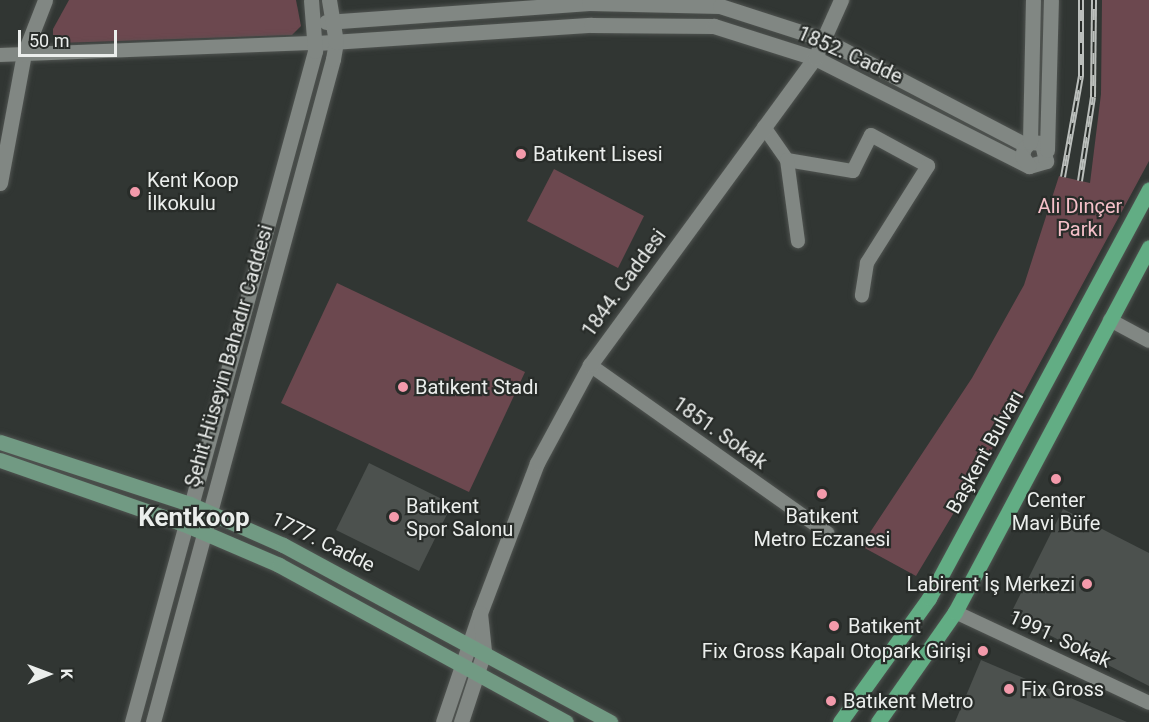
<!DOCTYPE html>
<html>
<head>
<meta charset="utf-8">
<style>
  body { margin:0 }
  #map { position:relative; width:1149px; height:722px; overflow:hidden; background:#313633; font-family:Roboto,sans-serif }
  div>[style] { position:absolute }
  [style*='--x'] { left:calc(var(--x)*1px); top:calc(var(--y)*1px); width:calc(var(--w)*1px); rotate:calc(var(--a)*1deg) }
  .green>* { inset:0; background:#6c484f }
  .building>* { inset:0; background:#4c514e }
  .roads { filter:drop-shadow(0 0 2px #505451) drop-shadow(0 0 2px #505451) }
  .minor>* { height:14px; margin:-7px; padding:0 7px; transform-origin:7px; border-radius:7px; background:#818783 }
  .tertiary>* { height:15px; margin:-7.5px; padding:0 7.5px; transform-origin:7.5px; border-radius:7.5px; background:#818783 }
  .secondary>* { height:15px; margin:-7.5px; padding:0 7.5px; transform-origin:7.5px; border-radius:7.5px; background:#719a83 }
  .primary>* { height:15px; margin:-7.5px; padding:0 7.5px; transform-origin:7.5px; border-radius:7.5px; background:#62ad84 }
  .rail>* { height:6px; margin-top:-3px; transform-origin:0; background:repeating-linear-gradient(90deg,#282c29 0 11px,#bbbfbc 0 22px); box-sizing:border-box; border-block:2px solid #bbbfbc }
  .dots>* { width:16px; height:16px; translate:-50% -50%; box-sizing:border-box; border:3px solid #282c29; border-radius:50% }
  span { translate:-50% -50%; white-space:nowrap; text-align:center; line-height:1.15; -webkit-text-stroke:4.5px #282c29; paint-order:stroke }
  .street-label { font-size:20px; color:#ebeeec }
  .poi-label { font-size:20px; color:#ebeeec }
  .left { translate:0 -50%; text-align:left }
  .right { translate:-100% -50%; text-align:right }
  .park-label { font-size:20px; color:#f5c0c9 }
  .district-label { font-size:26px; color:#ebeeec; font-weight:700 }
  .north { position:absolute; left:18px; top:644px; width:60px; height:60px; -webkit-text-stroke:4px #282c29; paint-order:stroke; rotate:89deg; font-size:16px; font-weight:700; line-height:24px; text-align:center; color:#ebeeec }
  .north::after { content:''; display:block; margin:auto; width:21px; height:27px; background:#ebeeec; clip-path:polygon(50% 0,100% 100%,50% 72%,0 100%) }
  .scale { position:absolute; left:18px; top:30px; width:99px; height:27px; box-sizing:border-box; border:3px solid #ebeeec; border-top:0; padding-left:8px; font-size:18px; line-height:21px; white-space:nowrap; color:#ebeeec; -webkit-text-stroke:4px #282c29; paint-order:stroke }
</style>
</head>
<body>
<div id="map">
  <div class="green">
    <div style="clip-path:polygon(69px 0,296px 0,301px 26px,292px 35px,60px 43px,53px 38px,53px 29px)"></div>
    <div style="clip-path:polygon(1102px 0,1149px 0,1149px 161px,1007px 424px,916px 576px,861px 546px,972px 378px,1024px 285px,1059px 176px,1090px 183px,1101px 94px)"></div>
    <div style="clip-path:polygon(554px 169px,644px 216px,618px 268px,527px 221px)"></div>
    <div style="clip-path:polygon(337px 283px,525px 372px,469px 492px,281px 403px)"></div>
  </div>
  <div class="building">
    <div style="clip-path:polygon(369px 463px,452px 504px,419px 571px,336px 530px)"></div>
    <div style="clip-path:polygon(1063px 509px,1149px 553px,1149px 686px,1010px 615px)"></div>
    <div style="clip-path:polygon(981px 660px,1127px 722px,955px 722px)"></div>
  </div>
  <div class="roads">
    <div class="minor">
      <div style="--x:0;--y:55;--w:317;--a:-2.2"></div>
      <div style="--x:764;--y:127;--w:40;--a:55.1"></div>
      <div style="--x:787;--y:160;--w:67;--a:9.5"></div>
      <div style="--x:853;--y:171;--w:40;--a:-63.4"></div>
      <div style="--x:871;--y:135;--w:65;--a:28.5"></div>
      <div style="--x:928;--y:166;--w:115;--a:122.2"></div>
      <div style="--x:867;--y:263;--w:33;--a:99"></div>
      <div style="--x:787;--y:160;--w:82;--a:82.3"></div>
      <div style="--x:1110;--y:320;--w:44;--a:28.3"></div>
      <div style="--x:590;--y:365;--w:291;--a:35.3"></div>
      <div style="--x:955;--y:612;--w:214;--a:25.1"></div>
    </div>
    <div class="tertiary">
      <div style="--x:326;--y:22;--w:264;--a:-4.1"></div>
      <div style="--x:589;--y:3;--w:131;--a:1.3"></div>
      <div style="--x:720;--y:6;--w:108;--a:17.8"></div>
      <div style="--x:823;--y:39;--w:229;--a:27.6"></div>
      <div style="--x:317;--y:43;--w:275;--a:-3.8"></div>
      <div style="--x:591;--y:25;--w:123;--a:0.5"></div>
      <div style="--x:714;--y:26;--w:106;--a:17.6"></div>
      <div style="--x:815;--y:58;--w:240;--a:26.8"></div>
      <div style="--x:1029;--y:166;--w:18;--a:-16"></div>
      <div style="--x:1046;--y:161;--w:18;--a:-103"></div>
      <div style="--x:1042;--y:143;--w:12;--a:-175"></div>
      <div style="--x:1030;--y:142;--w:8;--a:135"></div>
      <div style="--x:1024;--y:148;--w:8;--a:104"></div>
      <div style="--x:1022;--y:156;--w:12;--a:55"></div>
      <div style="--x:1030;--y:142;--w:142;--a:-88.8"></div>
      <div style="--x:1047;--y:150;--w:150;--a:-88.5"></div>
      <div style="--x:0;--y:183;--w:131;--a:-79.5"></div>
      <div style="--x:24;--y:54;--w:58;--a:-68.7"></div>
      <div style="--x:480;--y:613;--w:160;--a:-69.2"></div>
      <div style="--x:537;--y:463;--w:111;--a:-61.6"></div>
      <div style="--x:590;--y:365;--w:381;--a:-53.8"></div>
      <div style="--x:815;--y:58;--w:64;--a:-65.9"></div>
      <div style="--x:132;--y:722;--w:696;--a:-74.74"></div>
      <div style="--x:315;--y:51;--w:51;--a:-94.5"></div>
      <div style="--x:153;--y:722;--w:687;--a:-74.81"></div>
      <div style="--x:333;--y:59;--w:17;--a:-80"></div>
      <div style="--x:336;--y:42;--w:43;--a:-99.5"></div>
      <div style="--x:443;--y:722;--w:115;--a:-71.3"></div>
      <div style="--x:480;--y:613;--w:39;--a:84"></div>
      <div style="--x:484;--y:652;--w:74;--a:108.2"></div>
    </div>
    <div class="secondary">
      <div style="--x:0;--y:442;--w:200;--a:18.1"></div>
      <div style="--x:190;--y:504;--w:102;--a:23.8"></div>
      <div style="--x:283;--y:545;--w:372;--a:28.4"></div>
      <div style="--x:0;--y:460;--w:195;--a:19.2"></div>
      <div style="--x:184;--y:524;--w:103;--a:23.3"></div>
      <div style="--x:279;--y:565;--w:327;--a:28.7"></div>
    </div>
    <div class="primary">
      <div style="--x:840;--y:722;--w:153;--a:-54.3"></div>
      <div style="--x:929;--y:598;--w:464;--a:-61.7"></div>
      <div style="--x:878;--y:722;--w:134;--a:-55"></div>
      <div style="--x:955;--y:612;--w:413;--a:-62"></div>
    </div>
  </div>
  <div class="rail">
    <div style="--x:1063;--y:177;--w:103;--a:-79.9"></div>
    <div style="--x:1081;--y:76;--w:76;--a:-90"></div>
    <div style="--x:1080;--y:181;--w:85;--a:-81.2"></div>
    <div style="--x:1093;--y:97;--w:97;--a:-89.4"></div>
  </div>
  <div class="dots">
    <div style="left:521px;top:154px;background:#f39aab"></div>
    <div style="left:135px;top:192px;background:#f39aab"></div>
    <div style="left:403px;top:387px;background:#f39aab"></div>
    <div style="left:1056px;top:479px;background:#f39aab"></div>
    <div style="left:822px;top:494px;background:#f39aab"></div>
    <div style="left:394px;top:517px;background:#f39aab"></div>
    <div style="left:1087px;top:584px;background:#f39aab"></div>
    <div style="left:834px;top:626px;background:#f39aab"></div>
    <div style="left:983px;top:651px;background:#f39aab"></div>
    <div style="left:1009px;top:689px;background:#f39aab"></div>
    <div style="left:831px;top:701px;background:#f39aab"></div>
  </div>
  <div class="street-label">
    <span style="left:850px;top:55px;rotate:24deg">1852. Cadde</span>
    <span style="left:624px;top:283px;rotate:-54deg">1844. Caddesi</span>
    <span style="left:229px;top:356px;rotate:-74deg">Şehit Hüseyin Bahadır Caddesi</span>
    <span style="left:720px;top:433px;rotate:35deg">1851. Sokak</span>
    <span style="left:985px;top:452px;rotate:-61deg">Başkent Bulvarı</span>
    <span style="left:323px;top:542px;rotate:26deg">1777. Cadde</span>
    <span style="left:1060px;top:639px;rotate:25deg">1991. Sokak</span>
  </div>
  <div class="poi-label">
    <span class="left" style="left:533px;top:154px">Batıkent Lisesi</span>
    <span class="left" style="left:147px;top:192px">Kent Koop<br>İlkokulu</span>
    <span class="left" style="left:415px;top:387px">Batıkent Stadı</span>
    <span style="left:1056px;top:512px">Center<br>Mavi Büfe</span>
    <span class="left" style="left:406px;top:518px">Batıkent<br>Spor Salonu</span>
    <span style="left:822px;top:528px">Batıkent<br>Metro Eczanesi</span>
    <span class="right" style="left:1075px;top:584px">Labirent İş Merkezi</span>
    <span class="left" style="left:848px;top:626px">Batıkent</span>
    <span class="right" style="left:971px;top:651px">Fix Gross Kapalı Otopark Girişi</span>
    <span class="left" style="left:1021px;top:689px">Fix Gross</span>
    <span class="left" style="left:843px;top:701px">Batıkent Metro</span>
  </div>
  <div class="park-label">
    <span style="left:1080px;top:218px">Ali Dinçer<br>Parkı</span>
  </div>
  <div class="district-label">
    <span style="left:194px;top:518px">Kentkoop</span>
  </div>
  <div class="north">K</div>
  <div class="scale">50 m</div>
</div>
</body>
</html>
